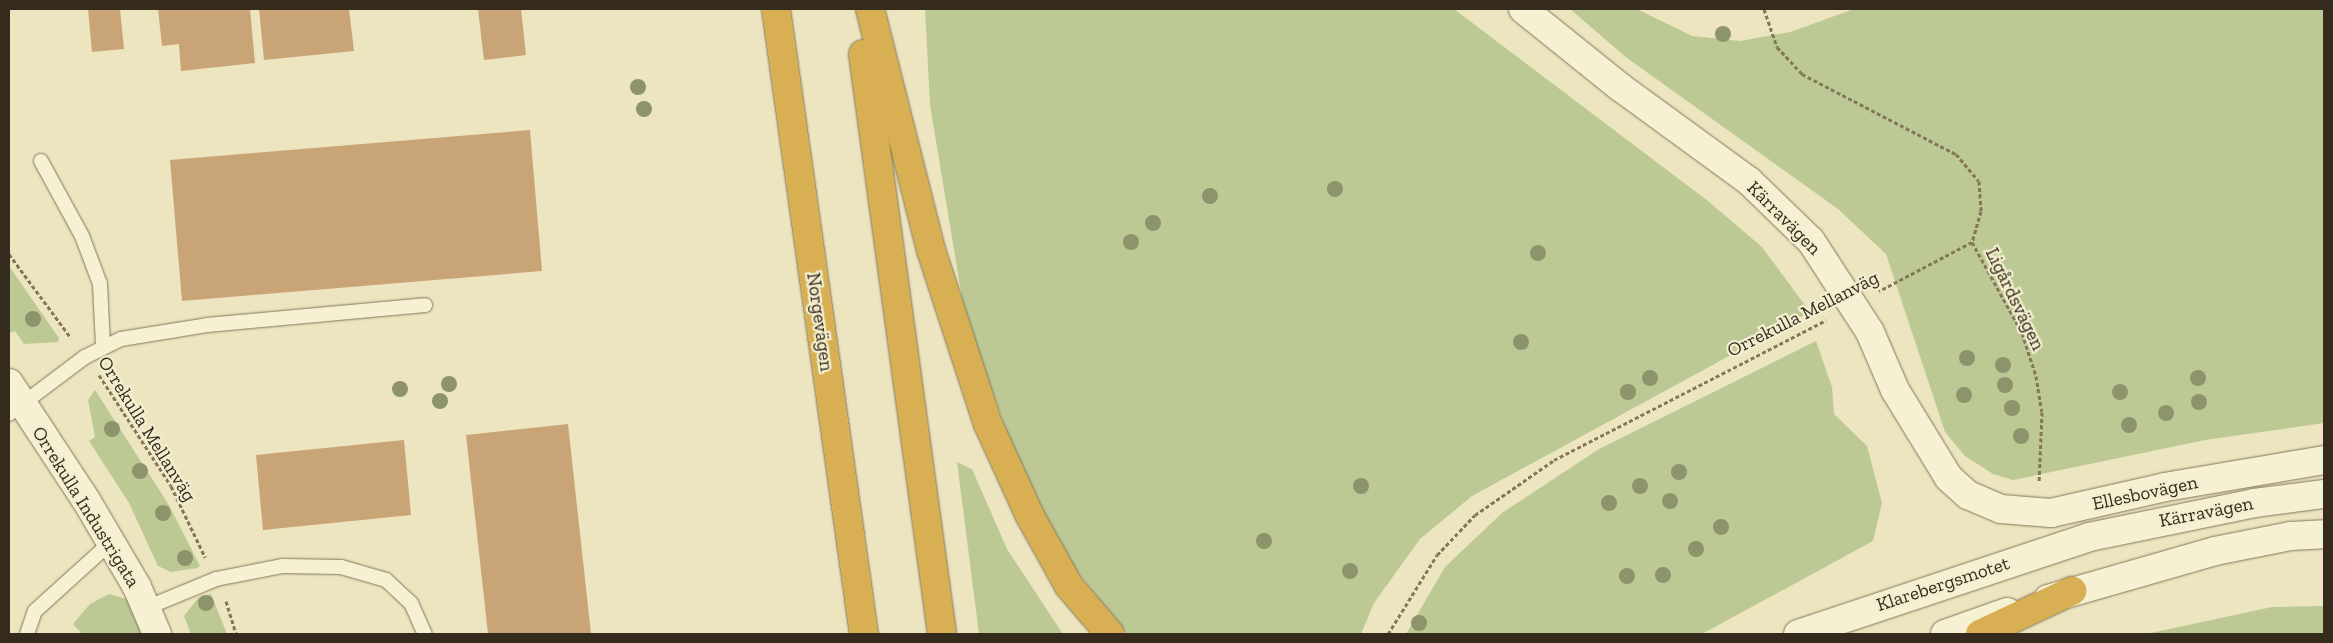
<!DOCTYPE html>
<html>
<head>
<meta charset="utf-8">
<style>
  body { margin:0 }
  #map { position:relative; width:2333px; height:643px; overflow:hidden; background:#ece5c0; font-family:"Zilla Slab",serif }
  div>[style] { position:absolute }
  [style*='--x'] { left:calc(var(--x)*1px); top:calc(var(--y)*1px); width:calc(var(--w)*1px); rotate:calc(var(--a)*1deg) }
  .green>* { inset:0; background:#bcc995 }
  .building>* { inset:0; background:#c8a477 }
  .path>* { height:3px; margin-top:-1.5px; transform-origin:0; background:repeating-linear-gradient(90deg,#847659 0 4px,transparent 0 6.5px) }
  .roads { filter:drop-shadow(0 0 1px #847659) drop-shadow(0 0 1px #847659) }
  .service>* { height:14px; margin:-7px; padding:0 7px; transform-origin:7px; border-radius:7px; background:#f7f1d3 }
  .tertiary>* { height:28px; margin:-14px; padding:0 14px; transform-origin:14px; border-radius:14px; background:#f7f1d3 }
  .secondary>* { height:28px; margin:-14px; padding:0 14px; transform-origin:14px; border-radius:14px; background:#f7f1d3 }
  .motorway>* { height:28px; margin:-14px; padding:0 14px; transform-origin:14px; border-radius:14px; background:#d8b053 }
  .trees>* { width:16px; height:16px; margin:-8px; border-radius:50%; background:#8d936a }
  span { translate:-50% -50%; white-space:nowrap; text-align:center; line-height:1.15; -webkit-text-stroke:4.5px #f3eecf; paint-order:stroke }
  .street-label { font-size:19px; color:#342b1d }
  .frame { position:absolute; inset:0; border:10px solid #342b1d; pointer-events:none }
</style>
</head>
<body>
<div id="map">
  <div class="green">
    <div style="clip-path:polygon(925px 9px,1454px 9px,1708px 201px,1762px 247px,1810px 312px,1472px 496px,1420px 539px,1374px 603px,1361px 634px,1127px 634px,1063px 554px,1013px 448px,965px 316px,930px 105px)"></div>
    <div style="clip-path:polygon(1570px 9px,1637px 9px,1692px 36px,1740px 41px,1790px 32px,1854px 9px,2324px 9px,2324px 423px,2205px 440px,2013px 480px,1993px 474px,1965px 456px,1945px 432px,1886px 254px,1838px 209px,1627px 58px)"></div>
    <div style="clip-path:polygon(9px 266px,59px 338px,58px 342px,24px 344px,15px 331px,9px 333px)"></div>
    <div style="clip-path:polygon(1816px 341px,1832px 387px,1834px 414px,1867px 446px,1882px 503px,1873px 541px,1702px 634px,1406px 634px,1445px 567px,1502px 513px,1599px 449px)"></div>
    <div style="clip-path:polygon(95px 390px,169px 505px,200px 566px,197px 568px,171px 572px,158px 566px,129px 503px,89px 441px,95px 437px,88px 400px)"></div>
    <div style="clip-path:polygon(957px 462px,972px 469px,1007px 549px,1063px 634px,979px 634px)"></div>
    <div style="clip-path:polygon(109px 594px,130px 600px,146px 634px,82px 634px,73px 624px,90px 604px)"></div>
    <div style="clip-path:polygon(211px 594px,227px 634px,191px 634px,184px 616px,199px 597px)"></div>
    <div style="clip-path:polygon(2324px 606px,2324px 634px,2146px 634px,2272px 607px)"></div>
  </div>
  <div class="building">
    <div style="clip-path:polygon(88px 9px,120px 9px,124px 49px,92px 52px)"></div>
    <div style="clip-path:polygon(158px 9px,250px 9px,255px 63px,181px 71px,179px 44px,162px 46px)"></div>
    <div style="clip-path:polygon(259px 9px,349px 9px,354px 51px,264px 60px)"></div>
    <div style="clip-path:polygon(478px 9px,521px 9px,526px 55px,484px 60px)"></div>
    <div style="clip-path:polygon(530px 130px,542px 271px,182px 301px,170px 160px)"></div>
    <div style="clip-path:polygon(568px 424px,591px 634px,488px 634px,466px 435px)"></div>
    <div style="clip-path:polygon(404px 440px,411px 515px,263px 530px,256px 455px)"></div>
  </div>
  <div class="path">
    <div style="--x:1764;--y:9;--w:40;--a:71.1"></div>
    <div style="--x:1777;--y:47;--w:37;--a:47"></div>
    <div style="--x:1802;--y:74;--w:174;--a:27.5"></div>
    <div style="--x:1956;--y:154;--w:35;--a:50"></div>
    <div style="--x:1979;--y:181;--w:30;--a:86"></div>
    <div style="--x:1981;--y:211;--w:32;--a:106"></div>
    <div style="--x:1972;--y:242;--w:105;--a:152.2"></div>
    <div style="--x:1972;--y:242;--w:104;--a:61.2"></div>
    <div style="--x:2022;--y:333;--w:45;--a:72"></div>
    <div style="--x:2036;--y:376;--w:36;--a:81"></div>
    <div style="--x:2042;--y:412;--w:71;--a:92.4"></div>
    <div style="--x:9;--y:254;--w:104;--a:53.6"></div>
    <div style="--x:99;--y:375;--w:132;--a:57"></div>
    <div style="--x:171;--y:486;--w:79;--a:64.4"></div>
    <div style="--x:226;--y:601;--w:34;--a:73"></div>
    <div style="--x:1388;--y:634;--w:93;--a:-58.2"></div>
    <div style="--x:1437;--y:555;--w:55;--a:-46.5"></div>
    <div style="--x:1475;--y:515;--w:96;--a:-34.8"></div>
    <div style="--x:1554;--y:460;--w:306;--a:-27.2"></div>
  </div>
  <div class="roads">
    <div class="service">
      <div style="--x:41;--y:161;--w:85;--a:61.3"></div>
      <div style="--x:82;--y:236;--w:51;--a:69.4"></div>
      <div style="--x:100;--y:284;--w:61;--a:87.2"></div>
      <div style="--x:9;--y:414;--w:95;--a:-36.9"></div>
      <div style="--x:85;--y:357;--w:40;--a:-26.6"></div>
      <div style="--x:121;--y:339;--w:87;--a:-9.2"></div>
      <div style="--x:207;--y:325;--w:219;--a:-5.2"></div>
      <div style="--x:146;--y:608;--w:76;--a:-22.5"></div>
      <div style="--x:216;--y:579;--w:67;--a:-11.1"></div>
      <div style="--x:282;--y:566;--w:59;--a:1"></div>
      <div style="--x:341;--y:567;--w:47;--a:16.1"></div>
      <div style="--x:386;--y:580;--w:34;--a:43"></div>
      <div style="--x:411;--y:603;--w:34;--a:66"></div>
      <div style="--x:27;--y:634;--w:24;--a:-71"></div>
      <div style="--x:35;--y:611;--w:103;--a:-42.2"></div>
    </div>
    <div class="tertiary">
      <div style="--x:1523;--y:9;--w:124;--a:38.8"></div>
      <div style="--x:1620;--y:87;--w:160;--a:36.1"></div>
      <div style="--x:1749;--y:181;--w:86;--a:44.1"></div>
      <div style="--x:1811;--y:241;--w:108;--a:57"></div>
      <div style="--x:1870;--y:332;--w:63;--a:66.7"></div>
      <div style="--x:1895;--y:390;--w:103;--a:58.5"></div>
      <div style="--x:1949;--y:478;--w:25;--a:42"></div>
      <div style="--x:9;--y:383;--w:140;--a:56.7"></div>
      <div style="--x:86;--y:500;--w:101;--a:59.6"></div>
      <div style="--x:137;--y:587;--w:51;--a:66.9"></div>
    </div>
    <div class="secondary">
      <div style="--x:1968;--y:495;--w:36;--a:23"></div>
      <div style="--x:2001;--y:509;--w:50;--a:4.6"></div>
      <div style="--x:2051;--y:513;--w:117;--a:-12.8"></div>
      <div style="--x:2165;--y:487;--w:161;--a:-9.6"></div>
      <div style="--x:2048;--y:599;--w:174;--a:-16"></div>
      <div style="--x:2215;--y:551;--w:76;--a:-11.3"></div>
      <div style="--x:2290;--y:536;--w:34;--a:-3"></div>
      <div style="--x:1798;--y:634;--w:307;--a:-18.4"></div>
      <div style="--x:2089;--y:537;--w:168;--a:-11.6"></div>
      <div style="--x:2254;--y:503;--w:71;--a:-7.3"></div>
      <div style="--x:1945;--y:634;--w:66;--a:-19.5"></div>
    </div>
    <div class="motorway">
      <div style="--x:776;--y:9;--w:631;--a:81.99"></div>
      <div style="--x:870;--y:9;--w:249;--a:75.8"></div>
      <div style="--x:931;--y:250;--w:183;--a:71.9"></div>
      <div style="--x:988;--y:424;--w:101;--a:65.5"></div>
      <div style="--x:1030;--y:516;--w:80;--a:60.9"></div>
      <div style="--x:1069;--y:586;--w:63;--a:49.5"></div>
      <div style="--x:863;--y:54;--w:585;--a:82.24"></div>
      <div style="--x:1980;--y:634;--w:102;--a:-25.1"></div>
    </div>
  </div>
  <div class="trees">
    <div style="left:1723px;top:34px"></div>
    <div style="left:638px;top:87px"></div>
    <div style="left:644px;top:109px"></div>
    <div style="left:1335px;top:189px"></div>
    <div style="left:1210px;top:196px"></div>
    <div style="left:1153px;top:223px"></div>
    <div style="left:1131px;top:242px"></div>
    <div style="left:1538px;top:253px"></div>
    <div style="left:33px;top:319px"></div>
    <div style="left:1521px;top:342px"></div>
    <div style="left:1967px;top:358px"></div>
    <div style="left:2003px;top:365px"></div>
    <div style="left:1650px;top:378px"></div>
    <div style="left:2198px;top:378px"></div>
    <div style="left:449px;top:384px"></div>
    <div style="left:2005px;top:385px"></div>
    <div style="left:400px;top:389px"></div>
    <div style="left:1628px;top:392px"></div>
    <div style="left:2120px;top:392px"></div>
    <div style="left:1964px;top:395px"></div>
    <div style="left:440px;top:401px"></div>
    <div style="left:2199px;top:402px"></div>
    <div style="left:2012px;top:408px"></div>
    <div style="left:2166px;top:413px"></div>
    <div style="left:2129px;top:425px"></div>
    <div style="left:112px;top:429px"></div>
    <div style="left:2021px;top:436px"></div>
    <div style="left:140px;top:471px"></div>
    <div style="left:1679px;top:472px"></div>
    <div style="left:1361px;top:486px"></div>
    <div style="left:1640px;top:486px"></div>
    <div style="left:1670px;top:501px"></div>
    <div style="left:1609px;top:503px"></div>
    <div style="left:163px;top:513px"></div>
    <div style="left:1721px;top:527px"></div>
    <div style="left:1264px;top:541px"></div>
    <div style="left:1696px;top:549px"></div>
    <div style="left:185px;top:558px"></div>
    <div style="left:1350px;top:571px"></div>
    <div style="left:1663px;top:575px"></div>
    <div style="left:1627px;top:576px"></div>
    <div style="left:206px;top:603px"></div>
    <div style="left:1419px;top:623px"></div>
  </div>
  <div class="street-label">
    <span style="left:1784px;top:218px;rotate:45deg">Kärravägen</span>
    <span style="left:2015px;top:299px;rotate:64deg">Ligårdsvägen</span>
    <span style="left:1803px;top:314px;rotate:-27deg">Orrekulla Mellanväg</span>
    <span style="left:820px;top:322px;rotate:82deg">Norgevägen</span>
    <span style="left:147px;top:429px;rotate:58deg">Orrekulla Mellanväg</span>
    <span style="left:2145px;top:493px;rotate:-12deg">Ellesbovägen</span>
    <span style="left:86px;top:507px;rotate:58deg">Orrekulla Industrigata</span>
    <span style="left:2206px;top:512px;rotate:-11deg">Kärravägen</span>
    <span style="left:1943px;top:584px;rotate:-18deg">Klarebergsmotet</span>
  </div>
  <div class="frame"></div>
</div>
</body>
</html>
